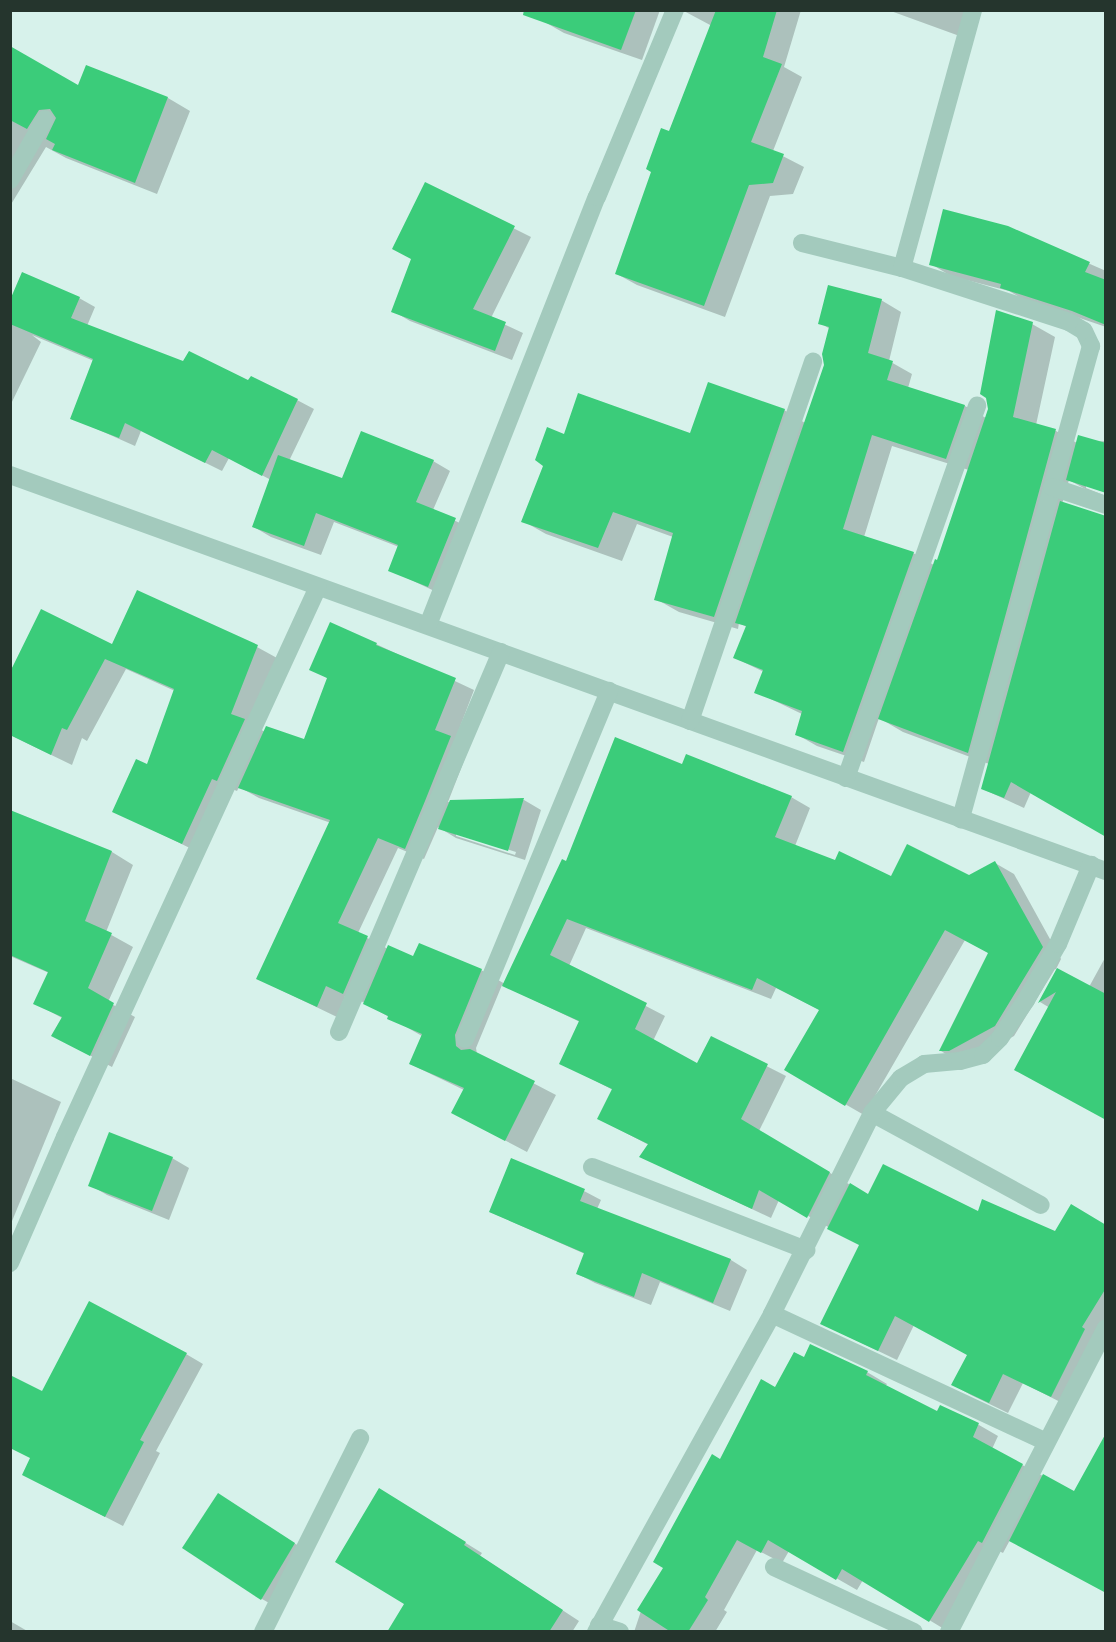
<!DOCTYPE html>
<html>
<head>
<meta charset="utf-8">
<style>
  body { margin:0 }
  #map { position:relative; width:1116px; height:1642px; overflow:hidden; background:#d7f2eb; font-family:"Public Sans",sans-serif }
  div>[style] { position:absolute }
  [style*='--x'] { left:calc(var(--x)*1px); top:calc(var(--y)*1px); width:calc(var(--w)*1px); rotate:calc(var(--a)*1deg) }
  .shadow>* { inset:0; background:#0003 }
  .building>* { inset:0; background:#3bcc7a }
  .minor>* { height:18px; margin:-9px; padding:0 9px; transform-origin:9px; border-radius:9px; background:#a3cabd }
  span { translate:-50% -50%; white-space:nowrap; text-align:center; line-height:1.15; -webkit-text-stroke:6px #e3faf4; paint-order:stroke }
  .frame { position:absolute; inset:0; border:12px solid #25352d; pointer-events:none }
</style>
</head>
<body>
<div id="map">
  <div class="shadow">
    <div style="clip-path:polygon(547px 10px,660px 10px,642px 60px,564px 33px,543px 21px)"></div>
    <div style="clip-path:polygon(682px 10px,801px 10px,784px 67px,802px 77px,773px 151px,804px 167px,793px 194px,770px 196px,725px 317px,637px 285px,617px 274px,653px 172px,712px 26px)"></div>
    <div style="clip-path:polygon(888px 10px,974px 10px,965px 38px)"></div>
    <div style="clip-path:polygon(10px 48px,78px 87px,87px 67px,168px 98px,190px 111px,157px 194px,66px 158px,46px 147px,10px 206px)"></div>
    <div style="clip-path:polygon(426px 184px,531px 237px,491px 318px,523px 333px,512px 360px,410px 321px,393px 311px,412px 259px)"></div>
    <div style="clip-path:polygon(1008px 228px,1106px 271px,1106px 327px,1021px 298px,1009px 291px,951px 276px,931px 264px)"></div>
    <div style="clip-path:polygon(79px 298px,95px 307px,87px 326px,184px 363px,297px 400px,314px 409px,289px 461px,343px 480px,433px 461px,450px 471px,433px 510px,472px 529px,445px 596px,390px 570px,399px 547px,334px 522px,321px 555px,271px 537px,254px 527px,271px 480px,229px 458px,222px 471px,141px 431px,135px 446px,72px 418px,94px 361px,32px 335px,41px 342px,10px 406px,10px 304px)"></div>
    <div style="clip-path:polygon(evenodd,881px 300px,901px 312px,889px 361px,912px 374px,908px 388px,965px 406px,986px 418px,1032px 324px,1055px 337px,1036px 425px,1056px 431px,1077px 443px,1106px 441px,1106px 491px,1086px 485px,1086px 488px,1106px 496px,1087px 490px,1069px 480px,1062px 504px,1031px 792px,1024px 808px,983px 789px,989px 764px,903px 732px,879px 718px,864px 762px,817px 746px,796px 734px,802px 714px,756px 692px,764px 672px,735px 658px,747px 627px,739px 623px,738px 629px,679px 612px,656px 599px,673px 537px,637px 524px,622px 561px,546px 534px,523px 521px,564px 435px,691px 434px,784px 410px,805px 423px,825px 365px,830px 329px,820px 323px,881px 300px,892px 446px,969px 470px,938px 562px,934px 565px,913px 553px,864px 537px,892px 446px)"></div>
    <div style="clip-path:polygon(evenodd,376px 644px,474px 690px,455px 740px,469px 748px,448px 802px,524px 800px,541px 810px,525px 860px,456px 838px,438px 827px,424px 859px,398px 848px,358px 933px,388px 949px,414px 958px,481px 970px,505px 984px,567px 863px,683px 766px,791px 797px,810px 808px,795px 846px,836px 862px,891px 878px,969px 877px,995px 863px,1014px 874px,1061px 959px,1056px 969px,1089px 987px,1106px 956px,1106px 1119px,1050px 1008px,1040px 1002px,1058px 970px,1055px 969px,1014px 1036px,969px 1061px,959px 1062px,941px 1051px,989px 953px,965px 940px,864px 1115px,786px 1070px,820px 1010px,776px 988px,771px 999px,586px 928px,569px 966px,665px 1016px,653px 1041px,698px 1065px,712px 1038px,786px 1076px,759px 1131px,869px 1196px,978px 1213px,1056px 1233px,1106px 1226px,1106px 1335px,1070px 1407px,1023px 1383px,1008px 1413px,971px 1395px,953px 1385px,968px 1355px,914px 1325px,897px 1360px,822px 1324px,861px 1245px,779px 1200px,771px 1218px,641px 1157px,649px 1145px,599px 1119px,613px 1090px,561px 1063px,580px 1022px,502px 985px,476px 1048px,477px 1054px,556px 1095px,527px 1152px,453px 1113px,464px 1090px,410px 1064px,422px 1036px,363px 1002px,345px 996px,337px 1017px,258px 979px,331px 823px,259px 798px,239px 787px,237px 791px,232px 789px,202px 854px,114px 811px,148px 767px,175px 691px,126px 669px,87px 741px,82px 738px,72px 765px,10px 735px,10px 668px,113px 646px,257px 647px,277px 658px,251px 724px,265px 732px,305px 741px,329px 679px,311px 669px,376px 644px,456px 833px,516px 852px,515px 855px,456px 836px,456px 833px)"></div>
    <div style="clip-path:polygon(37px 823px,112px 852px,133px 865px,106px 932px,133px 947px,108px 1002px,135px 1017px,112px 1067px,53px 1036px,62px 1018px,35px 1003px,49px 973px,10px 956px,10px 884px)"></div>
    <div style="clip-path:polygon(10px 1078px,61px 1102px,10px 1226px)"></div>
    <div style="clip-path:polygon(172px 1158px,189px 1168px,169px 1220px,107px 1195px,90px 1185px)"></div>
    <div style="clip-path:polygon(584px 1191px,601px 1200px,597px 1209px,731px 1260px,747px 1270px,730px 1311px,660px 1282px,651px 1305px,595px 1283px,578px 1274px,585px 1254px,490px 1212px)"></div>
    <div style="clip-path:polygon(186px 1354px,203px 1364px,156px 1451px,160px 1453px,123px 1526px,24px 1475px,32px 1459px,42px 1393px)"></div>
    <div style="clip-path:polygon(805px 1359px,867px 1372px,887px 1384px,885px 1387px,938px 1413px,941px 1407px,979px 1425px,998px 1436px,992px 1449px,1075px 1493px,1106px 1481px,1010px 1540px,1003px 1553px,999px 1551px,949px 1632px,863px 1580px,857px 1590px,789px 1551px,782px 1563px,757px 1550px,724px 1610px,727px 1612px,715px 1632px,634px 1632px,641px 1611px,721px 1461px,776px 1389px)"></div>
    <div style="clip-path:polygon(396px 1500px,482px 1553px,480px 1556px,579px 1621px,572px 1632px,389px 1632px,406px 1603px)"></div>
    <div style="clip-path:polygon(235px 1505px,311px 1554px,278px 1608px,262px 1599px)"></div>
    <div style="clip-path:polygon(10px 1621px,29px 1632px,10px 1632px)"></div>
  </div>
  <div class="building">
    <div style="clip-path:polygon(524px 10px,636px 10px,621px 50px,523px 15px)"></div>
    <div style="clip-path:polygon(716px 10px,777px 10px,763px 57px,782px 64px,751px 142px,784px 154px,773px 183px,749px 185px,704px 306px,615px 274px,651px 172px,646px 169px,661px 128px,669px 131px)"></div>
    <div style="clip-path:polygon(10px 46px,78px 85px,86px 65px,168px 97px,135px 183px,52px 150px,55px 144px,46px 139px,56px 118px,50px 109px,39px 110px,27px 129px,10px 120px)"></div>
    <div style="clip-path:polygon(425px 182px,515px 226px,473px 309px,506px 322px,495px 351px,391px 312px,411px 259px,392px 249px)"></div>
    <div style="clip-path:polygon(943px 209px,1008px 226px,1090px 262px,1085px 272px,1106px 280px,1106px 325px,1072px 311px,1000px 288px,1001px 284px,929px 265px)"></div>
    <div style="clip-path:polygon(22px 272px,80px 297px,71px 318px,183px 361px,189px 351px,248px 380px,251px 376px,298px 399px,262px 476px,212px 450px,205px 463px,125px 423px,119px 438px,70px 419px,93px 359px,10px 324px,10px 300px)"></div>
    <div style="clip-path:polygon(828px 285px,882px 299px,868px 353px,893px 361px,887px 380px,965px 405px,946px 459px,872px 435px,843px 529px,914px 552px,843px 752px,795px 735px,802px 711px,754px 693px,763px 670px,733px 658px,746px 626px,735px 623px,824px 365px,822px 354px,829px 327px,818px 324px)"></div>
    <div style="clip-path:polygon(996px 310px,1033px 322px,1013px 417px,1056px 429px,968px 753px,878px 719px,935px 559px,937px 560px,988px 409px,986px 398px,980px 394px)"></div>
    <div style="clip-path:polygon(708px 382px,785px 409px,714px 617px,654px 600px,673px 533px,613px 512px,598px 548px,521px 522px,543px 466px,535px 460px,547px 427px,564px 434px,578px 393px,690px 433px)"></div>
    <div style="clip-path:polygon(361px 431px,434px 460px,416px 502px,456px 518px,428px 587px,388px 571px,398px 545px,316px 513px,304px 546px,252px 527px,278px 455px,342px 478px)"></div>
    <div style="clip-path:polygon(1078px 435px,1106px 443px,1106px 493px,1066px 480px)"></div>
    <div style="clip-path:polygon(1060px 501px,1106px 516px,1106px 837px,1011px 782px,1004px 798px,981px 789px)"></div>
    <div style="clip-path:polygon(137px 590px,258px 645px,231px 714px,245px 719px,217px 781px,212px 779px,182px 844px,112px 812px,136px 759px,147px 764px,174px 689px,105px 659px,67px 730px,62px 728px,51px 755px,10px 735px,10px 672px,41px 609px,112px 644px)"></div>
    <div style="clip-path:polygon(330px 622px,377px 643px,376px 645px,456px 678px,435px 730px,451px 736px,425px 801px,405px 849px,378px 838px,338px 923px,368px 936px,343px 994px,326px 986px,317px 1007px,256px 979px,330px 820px,238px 788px,266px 726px,304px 739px,327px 678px,309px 670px)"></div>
    <div style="clip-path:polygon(615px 737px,682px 764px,686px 754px,792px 796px,775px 837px,835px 860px,839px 851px,891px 876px,907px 844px,969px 875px,995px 861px,1043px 947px,995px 1026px,949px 1051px,939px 1051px,988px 953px,945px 930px,845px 1106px,784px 1070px,819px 1010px,757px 978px,752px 990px,567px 919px,550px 955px,647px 1003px,635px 1029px,697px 1063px,711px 1036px,768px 1064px,741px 1119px,830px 1172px,807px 1218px,759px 1190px,752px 1209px,639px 1157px,648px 1144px,597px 1119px,612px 1089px,559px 1064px,579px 1021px,502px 986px,562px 859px,566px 861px)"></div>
    <div style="clip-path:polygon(524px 798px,508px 851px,438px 829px,450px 800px)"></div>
    <div style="clip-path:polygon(10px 810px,112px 851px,85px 921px,112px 933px,88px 988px,114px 1003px,90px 1056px,51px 1036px,62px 1017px,33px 1004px,48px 972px,10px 955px)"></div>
    <div style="clip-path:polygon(419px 943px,482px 969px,455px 1035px,456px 1046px,461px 1050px,470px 1049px,535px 1081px,505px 1141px,451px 1113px,464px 1088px,409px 1064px,422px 1034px,387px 1019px,388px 1016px,363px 1004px,388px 945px,413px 956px)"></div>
    <div style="clip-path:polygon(1057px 968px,1106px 994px,1106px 1120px,1014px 1070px,1056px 992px,1038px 1003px)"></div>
    <div style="clip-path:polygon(109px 1132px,173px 1157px,152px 1211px,88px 1186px)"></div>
    <div style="clip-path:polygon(511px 1158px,585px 1189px,580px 1201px,731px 1259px,713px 1303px,642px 1273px,634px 1297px,576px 1274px,584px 1253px,489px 1212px)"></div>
    <div style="clip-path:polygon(883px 1164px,978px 1211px,982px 1199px,1055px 1231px,1071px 1204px,1106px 1225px,1106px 1288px,1082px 1327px,1085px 1329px,1051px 1397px,1003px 1374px,989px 1403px,951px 1385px,967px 1355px,895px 1316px,878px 1351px,820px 1324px,859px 1245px,827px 1229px,850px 1183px,868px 1194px)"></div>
    <div style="clip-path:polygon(89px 1301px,187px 1353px,140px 1440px,144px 1442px,105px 1517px,22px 1475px,30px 1458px,10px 1448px,10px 1375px,42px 1391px)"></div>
    <div style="clip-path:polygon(810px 1344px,868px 1371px,866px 1375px,937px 1411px,940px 1405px,979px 1423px,973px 1437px,1023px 1464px,982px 1543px,978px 1541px,929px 1622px,842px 1569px,836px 1580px,768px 1540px,761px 1553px,737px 1540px,705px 1597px,708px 1600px,688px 1632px,671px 1632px,637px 1610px,663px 1568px,653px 1562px,712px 1454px,720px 1459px,761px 1379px,775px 1387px,794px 1352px,804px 1357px)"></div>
    <div style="clip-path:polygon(1106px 1433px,1106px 1593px,1009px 1541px,1043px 1474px,1074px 1491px)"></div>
    <div style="clip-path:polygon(379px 1488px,466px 1542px,464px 1545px,563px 1610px,549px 1632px,387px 1632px,404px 1604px,335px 1562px)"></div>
    <div style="clip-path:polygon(218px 1493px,295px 1543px,261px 1600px,182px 1548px)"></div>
  </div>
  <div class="minor">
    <div style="--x:10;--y:180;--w:70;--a:-60.2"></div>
    <div style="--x:802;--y:243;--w:103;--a:14"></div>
    <div style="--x:902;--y:268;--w:176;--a:17.9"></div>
    <div style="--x:1069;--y:322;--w:17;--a:31"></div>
    <div style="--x:1084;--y:331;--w:17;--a:65"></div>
    <div style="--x:1091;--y:346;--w:491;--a:105.4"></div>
    <div style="--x:902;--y:268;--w:268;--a:-74.6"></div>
    <div style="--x:10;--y:475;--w:1165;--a:19.87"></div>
    <div style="--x:1052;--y:487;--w:57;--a:18.4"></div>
    <div style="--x:428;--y:625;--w:460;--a:-68.5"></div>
    <div style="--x:597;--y:197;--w:203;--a:-67.4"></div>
    <div style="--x:690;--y:721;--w:380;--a:-71.1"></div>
    <div style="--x:846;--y:778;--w:395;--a:-70.6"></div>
    <div style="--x:339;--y:1032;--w:413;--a:-66.9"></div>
    <div style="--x:465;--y:1039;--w:377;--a:-67.5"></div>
    <div style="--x:872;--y:1113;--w:192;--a:28.6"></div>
    <div style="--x:592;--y:1167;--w:230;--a:21.2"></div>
    <div style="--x:10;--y:1263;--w:137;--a:-66.4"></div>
    <div style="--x:65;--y:1137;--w:605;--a:-65.3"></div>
    <div style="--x:772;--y:1314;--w:302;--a:25"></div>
    <div style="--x:774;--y:1567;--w:154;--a:24.9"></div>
    <div style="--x:599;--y:1625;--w:22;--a:18"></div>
    <div style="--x:263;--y:1632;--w:217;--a:-63.4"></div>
    <div style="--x:596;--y:1632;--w:363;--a:-61"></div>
    <div style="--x:772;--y:1314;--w:225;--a:-63.5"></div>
    <div style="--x:872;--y:1113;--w:45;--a:-50.4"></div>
    <div style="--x:901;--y:1078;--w:27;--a:-31"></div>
    <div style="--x:924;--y:1064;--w:36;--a:-5"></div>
    <div style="--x:960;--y:1061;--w:24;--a:-15"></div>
    <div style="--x:983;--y:1055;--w:24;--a:-45"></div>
    <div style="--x:1000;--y:1038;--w:46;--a:-55.6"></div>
    <div style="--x:1026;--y:1000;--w:64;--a:-60.3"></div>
    <div style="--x:1058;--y:944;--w:86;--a:-67.3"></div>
    <div style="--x:949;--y:1632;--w:342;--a:-62.7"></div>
  </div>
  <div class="frame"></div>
</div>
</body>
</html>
